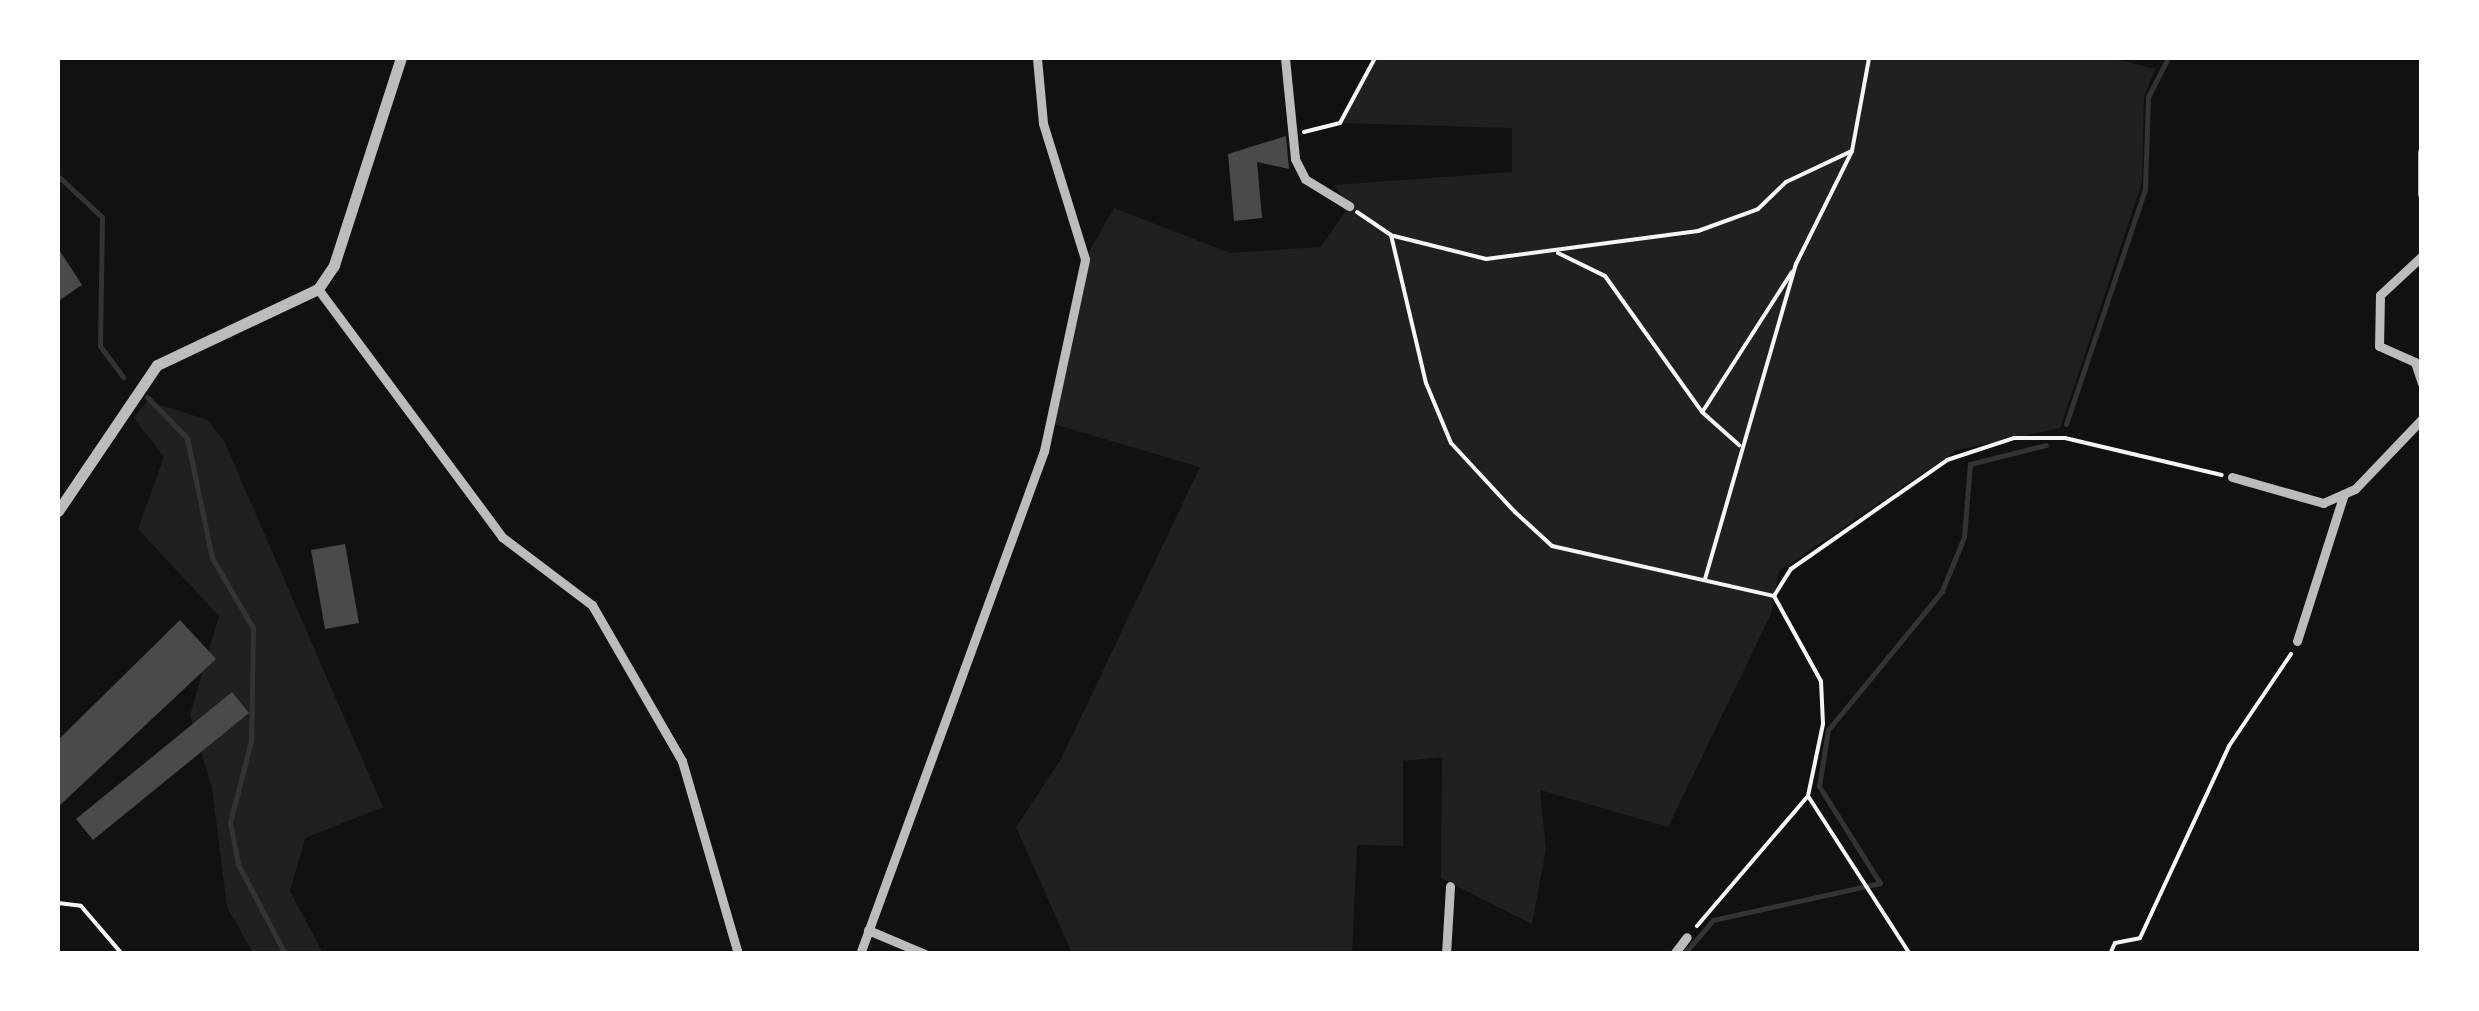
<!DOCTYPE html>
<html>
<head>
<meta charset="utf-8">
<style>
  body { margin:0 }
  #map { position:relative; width:2479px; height:1011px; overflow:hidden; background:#111; font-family:"Sofia Sans Condensed",sans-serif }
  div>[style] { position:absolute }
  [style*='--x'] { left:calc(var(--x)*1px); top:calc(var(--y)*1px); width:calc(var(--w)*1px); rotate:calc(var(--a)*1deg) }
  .green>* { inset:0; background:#202020 }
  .stream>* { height:5px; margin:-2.5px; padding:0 2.5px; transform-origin:2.5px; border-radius:2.5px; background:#333 }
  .building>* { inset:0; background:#4a4a4a }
  .path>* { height:4px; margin:-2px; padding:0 2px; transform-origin:2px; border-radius:2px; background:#f5f5f5 }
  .minor>* { height:9px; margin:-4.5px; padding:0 4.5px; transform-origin:4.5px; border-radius:4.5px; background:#bcbcbc }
  .tertiary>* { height:11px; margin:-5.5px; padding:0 5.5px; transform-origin:5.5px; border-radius:5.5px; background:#bcbcbc }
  span { translate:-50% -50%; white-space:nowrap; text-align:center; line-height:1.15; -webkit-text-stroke:10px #fff; paint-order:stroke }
  .frame { position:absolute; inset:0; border:60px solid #fff; pointer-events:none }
</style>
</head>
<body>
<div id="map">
  <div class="green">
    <div style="clip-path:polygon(1375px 58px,2111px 58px,2155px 69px,2144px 97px,2142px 182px,2060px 428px,1957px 450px,1779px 571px,1771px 614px,1668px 827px,1540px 790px,1546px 849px,1532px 924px,1441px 878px,1442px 757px,1403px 761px,1403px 846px,1357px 845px,1352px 953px,1072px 953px,1016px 827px,1061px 759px,1200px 467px,1050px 423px,1085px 259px,1114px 208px,1230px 253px,1321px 247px,1349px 206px,1334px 185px,1512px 172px,1512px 128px,1340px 123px)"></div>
    <div style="clip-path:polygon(147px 401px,208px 420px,225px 443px,383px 807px,305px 838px,290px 891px,323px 953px,253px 953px,227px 907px,212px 788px,190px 715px,219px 616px,138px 529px,164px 457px,134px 418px)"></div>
  </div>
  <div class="stream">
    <div style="--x:58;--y:176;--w:60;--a:43"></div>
    <div style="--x:102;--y:217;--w:129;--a:90.9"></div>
    <div style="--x:100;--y:346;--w:39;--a:53"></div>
    <div style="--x:147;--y:397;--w:57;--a:45.7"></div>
    <div style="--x:187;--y:438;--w:123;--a:78.2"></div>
    <div style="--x:212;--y:558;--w:81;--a:59.6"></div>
    <div style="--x:253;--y:628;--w:113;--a:91"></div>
    <div style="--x:251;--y:741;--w:84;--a:104.5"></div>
    <div style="--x:230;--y:822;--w:43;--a:79.2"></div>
    <div style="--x:238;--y:864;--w:102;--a:62.4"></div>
    <div style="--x:2066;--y:424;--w:248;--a:-71.4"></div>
    <div style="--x:2145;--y:189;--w:92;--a:-88.1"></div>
    <div style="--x:2148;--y:97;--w:44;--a:-62.9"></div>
    <div style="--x:1684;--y:954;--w:45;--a:-49.5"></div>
    <div style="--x:1713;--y:920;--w:171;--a:-12.5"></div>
    <div style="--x:1880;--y:883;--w:115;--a:-122.2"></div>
    <div style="--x:1819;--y:786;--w:57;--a:-80.9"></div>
    <div style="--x:1828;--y:730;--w:180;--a:-50.6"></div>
    <div style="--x:1942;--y:591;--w:58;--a:-67.8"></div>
    <div style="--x:1964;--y:537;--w:73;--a:-85.3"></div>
    <div style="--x:1970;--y:464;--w:78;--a:-14"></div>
  </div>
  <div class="building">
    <div style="clip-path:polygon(1286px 136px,1289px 169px,1257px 162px,1262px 218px,1234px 221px,1228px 154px)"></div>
    <div style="clip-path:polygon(58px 248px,82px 285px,58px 301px)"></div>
    <div style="clip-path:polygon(345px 544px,359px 623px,325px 629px,311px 550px)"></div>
    <div style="clip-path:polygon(180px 620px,216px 659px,58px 807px,58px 740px)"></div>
    <div style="clip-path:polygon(232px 692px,249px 713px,93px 840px,76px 819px)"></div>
  </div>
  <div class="path">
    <div style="--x:1304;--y:132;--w:37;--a:-14"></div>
    <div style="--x:1340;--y:123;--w:74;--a:-61.7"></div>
    <div style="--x:1357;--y:212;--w:41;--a:34.1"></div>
    <div style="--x:1391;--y:235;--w:152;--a:76.7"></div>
    <div style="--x:1426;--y:383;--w:65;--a:67.4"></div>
    <div style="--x:1451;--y:443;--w:94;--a:47.2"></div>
    <div style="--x:1515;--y:512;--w:50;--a:42.6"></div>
    <div style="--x:1552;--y:546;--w:228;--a:12.7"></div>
    <div style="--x:1774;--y:596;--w:97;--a:61.1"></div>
    <div style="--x:1821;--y:681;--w:43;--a:87.3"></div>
    <div style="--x:1823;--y:724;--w:74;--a:101.8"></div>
    <div style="--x:1808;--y:796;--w:171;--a:130.5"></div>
    <div style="--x:1394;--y:236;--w:95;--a:14"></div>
    <div style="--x:1486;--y:259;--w:214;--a:-7.5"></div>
    <div style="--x:1698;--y:231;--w:64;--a:-20.1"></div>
    <div style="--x:1758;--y:209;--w:39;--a:-44"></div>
    <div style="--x:1786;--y:182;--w:73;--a:-25.2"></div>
    <div style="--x:1558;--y:253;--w:52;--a:26.1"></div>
    <div style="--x:1605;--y:276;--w:167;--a:54.5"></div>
    <div style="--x:1702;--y:412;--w:50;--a:41.7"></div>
    <div style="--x:1703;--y:411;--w:165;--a:-57.4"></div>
    <div style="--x:1705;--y:579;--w:328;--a:-73.9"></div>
    <div style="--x:1796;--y:264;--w:126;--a:-63.6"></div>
    <div style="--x:1852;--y:151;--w:95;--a:-79.6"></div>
    <div style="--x:1774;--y:596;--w:32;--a:-58"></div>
    <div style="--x:1791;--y:569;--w:190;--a:-34.9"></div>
    <div style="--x:1947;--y:460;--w:71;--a:-18.2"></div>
    <div style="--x:2014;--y:438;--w:51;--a:0"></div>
    <div style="--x:2065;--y:438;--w:161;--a:13.3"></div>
    <div style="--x:1808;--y:796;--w:188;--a:57.2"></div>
    <div style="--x:58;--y:903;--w:23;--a:7"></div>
    <div style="--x:81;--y:906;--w:63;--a:49.5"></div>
    <div style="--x:2110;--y:954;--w:12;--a:-66"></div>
    <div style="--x:2115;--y:943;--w:25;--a:-11"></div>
    <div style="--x:2140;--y:938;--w:212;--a:-65.1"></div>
    <div style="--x:2229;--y:746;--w:111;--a:-56"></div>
  </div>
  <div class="minor">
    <div style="--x:1285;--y:58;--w:101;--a:84.3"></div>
    <div style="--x:1295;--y:159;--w:22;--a:63"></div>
    <div style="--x:1305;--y:179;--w:52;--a:31.5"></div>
    <div style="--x:2422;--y:152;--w:42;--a:90"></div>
    <div style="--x:2422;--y:256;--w:57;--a:137.1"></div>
    <div style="--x:2380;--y:295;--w:51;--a:91.1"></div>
    <div style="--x:2379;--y:346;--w:39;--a:24"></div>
    <div style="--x:2415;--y:362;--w:22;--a:72"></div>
    <div style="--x:318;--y:289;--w:309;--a:53.4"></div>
    <div style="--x:502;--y:537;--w:113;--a:37.1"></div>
    <div style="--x:592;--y:605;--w:180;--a:60"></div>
    <div style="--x:682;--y:761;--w:201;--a:73.8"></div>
    <div style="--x:2232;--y:477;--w:95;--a:15.9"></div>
    <div style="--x:2323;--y:503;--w:35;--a:-24"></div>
    <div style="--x:2355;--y:489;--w:97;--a:-46.3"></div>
    <div style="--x:2297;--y:641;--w:154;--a:-72.3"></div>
    <div style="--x:868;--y:930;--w:62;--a:22.8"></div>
    <div style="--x:860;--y:954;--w:536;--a:-69.91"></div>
    <div style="--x:1044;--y:451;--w:196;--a:-77.9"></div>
    <div style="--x:1085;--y:259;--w:142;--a:-107.2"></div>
    <div style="--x:1043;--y:123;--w:65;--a:-95.3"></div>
    <div style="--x:1446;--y:954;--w:68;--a:-86.6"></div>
    <div style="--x:1674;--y:954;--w:21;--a:-53"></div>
  </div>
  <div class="tertiary">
    <div style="--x:58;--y:511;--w:176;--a:-55.9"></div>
    <div style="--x:157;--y:365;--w:178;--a:-25.3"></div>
    <div style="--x:318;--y:289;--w:29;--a:-56"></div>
    <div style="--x:334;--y:265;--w:218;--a:-72.1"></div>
  </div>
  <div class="frame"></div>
</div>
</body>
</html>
